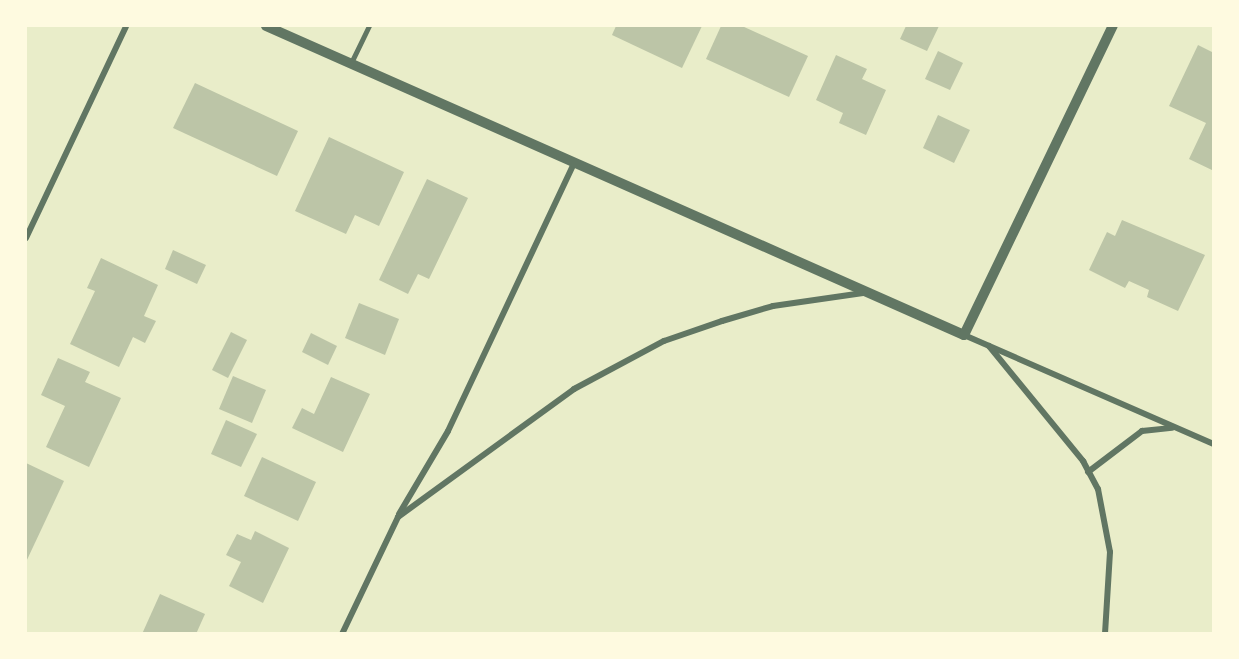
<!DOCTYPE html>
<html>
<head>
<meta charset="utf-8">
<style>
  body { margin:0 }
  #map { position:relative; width:1239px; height:659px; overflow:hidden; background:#e9edc9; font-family:"Work Sans",sans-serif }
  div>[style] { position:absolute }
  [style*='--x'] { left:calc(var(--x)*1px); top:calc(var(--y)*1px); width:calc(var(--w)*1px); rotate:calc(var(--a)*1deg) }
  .building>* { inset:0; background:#bcc5a7 }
  .service>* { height:4.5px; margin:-2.25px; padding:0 2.25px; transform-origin:2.25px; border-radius:2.25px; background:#617663 }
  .minor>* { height:6px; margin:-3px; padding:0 3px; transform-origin:3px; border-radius:3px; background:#617663 }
  .tertiary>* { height:10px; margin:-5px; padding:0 5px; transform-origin:5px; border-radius:5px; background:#617663 }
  span { translate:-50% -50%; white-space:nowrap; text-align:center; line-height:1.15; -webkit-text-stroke:5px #fefae0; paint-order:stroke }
  .frame { position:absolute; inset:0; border:27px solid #fefae0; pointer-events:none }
</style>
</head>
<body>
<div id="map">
  <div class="building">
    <div style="clip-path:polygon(616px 26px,702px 26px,682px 68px,612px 35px)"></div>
    <div style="clip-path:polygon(721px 26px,742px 26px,808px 56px,789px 97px,706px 59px)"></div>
    <div style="clip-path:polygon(906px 26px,939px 26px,927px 51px,900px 39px)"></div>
    <div style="clip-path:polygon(1198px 45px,1214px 53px,1214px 171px,1189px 159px,1206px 123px,1169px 106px)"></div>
    <div style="clip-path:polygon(938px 51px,963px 63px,950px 90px,925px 79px)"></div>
    <div style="clip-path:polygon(836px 55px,867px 69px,862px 79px,886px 90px,866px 135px,839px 123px,843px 113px,816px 100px)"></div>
    <div style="clip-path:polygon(195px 83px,298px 131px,277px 176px,173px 128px)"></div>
    <div style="clip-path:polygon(938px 115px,970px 130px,954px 163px,923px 148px)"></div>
    <div style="clip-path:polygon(329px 137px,404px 172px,379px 226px,355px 215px,346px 234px,295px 211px)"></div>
    <div style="clip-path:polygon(427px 179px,468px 198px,429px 279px,418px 274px,408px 294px,379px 280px)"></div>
    <div style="clip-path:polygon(1122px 220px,1205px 255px,1178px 311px,1147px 297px,1149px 290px,1129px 281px,1125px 288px,1089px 270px,1107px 232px,1115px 236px)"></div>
    <div style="clip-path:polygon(173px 250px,206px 265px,197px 284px,165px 269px)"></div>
    <div style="clip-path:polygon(101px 258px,158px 285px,144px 316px,156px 321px,145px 343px,133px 337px,119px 367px,70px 344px,95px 291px,87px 288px)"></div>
    <div style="clip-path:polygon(359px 303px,399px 319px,385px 355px,345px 338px)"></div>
    <div style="clip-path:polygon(231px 332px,247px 340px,228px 378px,212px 370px)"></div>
    <div style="clip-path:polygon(311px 333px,337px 346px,328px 365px,302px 352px)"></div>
    <div style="clip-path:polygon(58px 358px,90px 372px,85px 382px,121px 398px,89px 467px,46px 447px,65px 406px,41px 395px)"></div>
    <div style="clip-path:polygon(233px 376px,266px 390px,252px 423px,219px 409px)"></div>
    <div style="clip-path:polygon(331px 377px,370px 394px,343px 452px,292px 428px,302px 408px,314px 414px)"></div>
    <div style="clip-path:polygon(226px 420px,257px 434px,241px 467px,211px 454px)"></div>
    <div style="clip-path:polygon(262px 457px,316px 482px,298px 521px,244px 496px)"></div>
    <div style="clip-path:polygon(26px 463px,64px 481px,26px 562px)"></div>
    <div style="clip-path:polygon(255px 531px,289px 548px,263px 603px,229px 586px,241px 562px,226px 555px,237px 534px,251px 540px)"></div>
    <div style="clip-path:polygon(160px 594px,205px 614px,196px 634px,142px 634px)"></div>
  </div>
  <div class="service">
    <div style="--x:351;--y:63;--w:41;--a:-64.1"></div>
  </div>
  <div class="minor">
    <div style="--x:26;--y:238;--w:234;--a:-64.7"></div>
    <div style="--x:964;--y:335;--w:273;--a:23.6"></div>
    <div style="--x:989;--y:346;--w:149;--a:50.7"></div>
    <div style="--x:1083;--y:461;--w:32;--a:62"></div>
    <div style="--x:1098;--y:489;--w:64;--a:79.2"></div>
    <div style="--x:1110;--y:552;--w:82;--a:93.5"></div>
    <div style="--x:1088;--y:472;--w:68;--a:-37.2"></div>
    <div style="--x:1142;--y:431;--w:30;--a:-6"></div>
    <div style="--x:399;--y:514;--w:96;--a:-59.4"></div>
    <div style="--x:448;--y:431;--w:296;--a:-64.8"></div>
    <div style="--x:342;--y:634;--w:130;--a:-64.4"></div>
    <div style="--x:398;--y:517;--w:218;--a:-36"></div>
    <div style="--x:574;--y:389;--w:102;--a:-28.1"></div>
    <div style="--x:664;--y:341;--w:61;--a:-19"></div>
    <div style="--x:722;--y:321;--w:53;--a:-16.4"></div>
    <div style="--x:773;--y:306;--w:91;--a:-8.2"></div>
  </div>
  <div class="tertiary">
    <div style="--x:266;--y:26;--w:763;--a:23.88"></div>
    <div style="--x:964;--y:335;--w:343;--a:-64.3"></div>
  </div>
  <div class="frame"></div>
</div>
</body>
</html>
